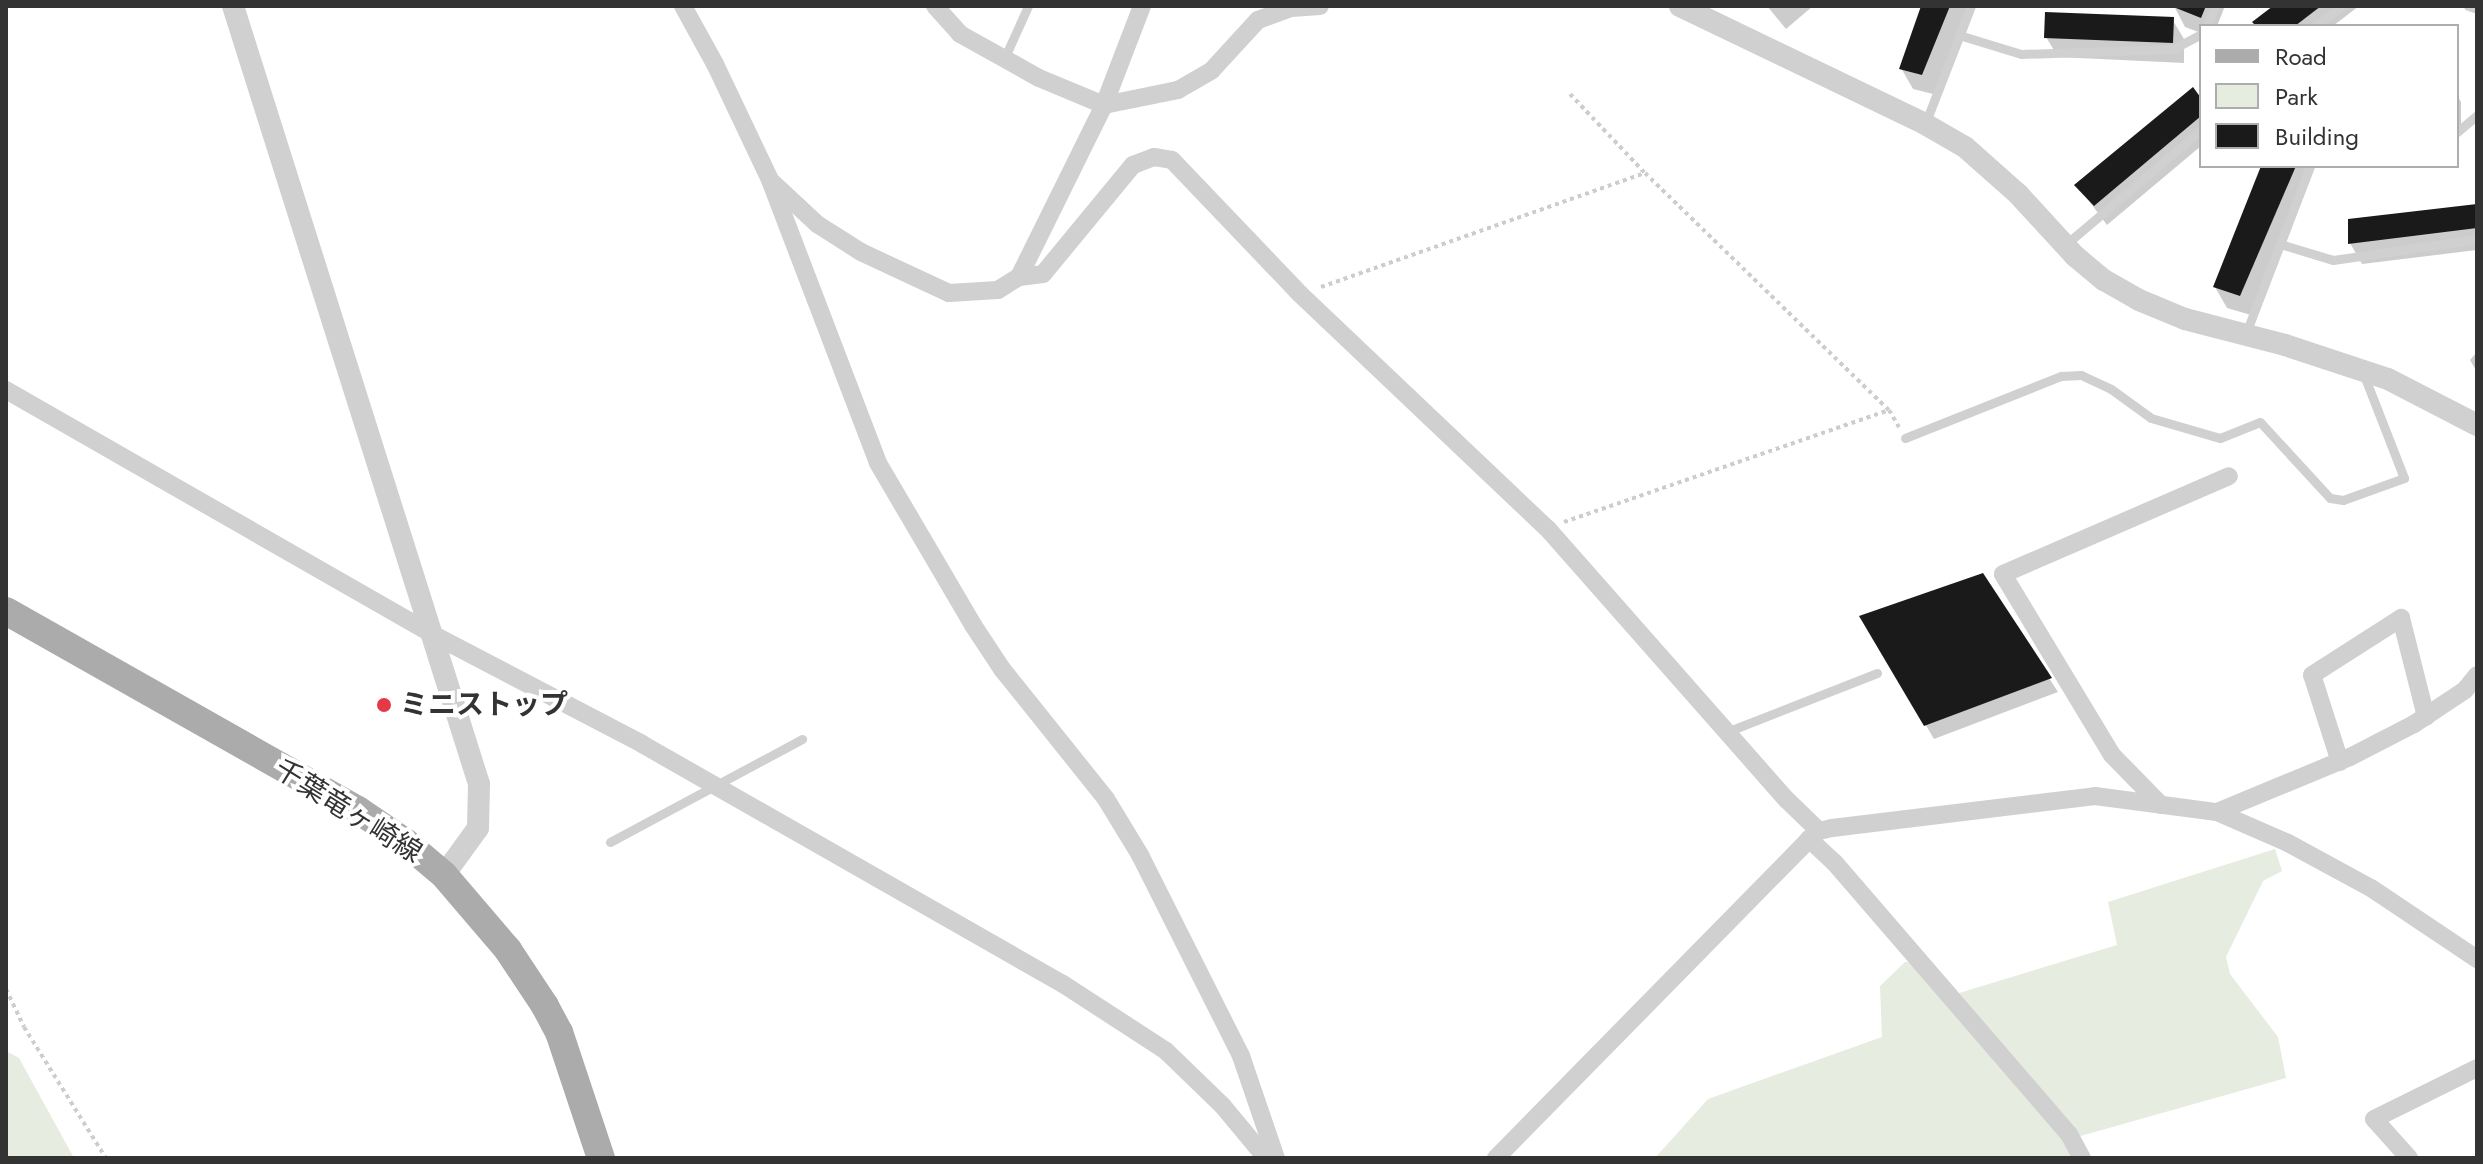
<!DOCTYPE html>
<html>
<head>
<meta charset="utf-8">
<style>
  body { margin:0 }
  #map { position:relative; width:2483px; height:1164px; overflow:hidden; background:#fff; font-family:Jost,"Noto Sans JP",sans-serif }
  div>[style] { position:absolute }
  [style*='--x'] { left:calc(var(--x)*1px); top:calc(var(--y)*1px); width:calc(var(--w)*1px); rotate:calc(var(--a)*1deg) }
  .green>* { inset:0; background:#e6ecdf }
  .shadow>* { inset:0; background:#0003 }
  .building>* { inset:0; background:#1a1a1a }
  .path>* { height:4px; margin-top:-2px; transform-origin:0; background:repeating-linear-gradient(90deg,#cdcdcd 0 4px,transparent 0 8px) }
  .service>* { height:9px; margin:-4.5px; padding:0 4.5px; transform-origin:4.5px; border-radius:4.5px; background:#d0d0d0 }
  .minor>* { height:18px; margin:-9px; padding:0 9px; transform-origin:9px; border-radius:9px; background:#d0d0d0 }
  .tertiary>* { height:22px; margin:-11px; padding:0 11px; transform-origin:11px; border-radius:11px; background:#d0d0d0 }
  .primary>* { height:28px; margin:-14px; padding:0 14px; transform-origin:14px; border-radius:14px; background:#ababab }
  .dots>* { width:22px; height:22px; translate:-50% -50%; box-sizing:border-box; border:4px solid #fff; border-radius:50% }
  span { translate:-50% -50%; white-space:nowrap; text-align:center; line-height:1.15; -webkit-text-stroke:8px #fff; paint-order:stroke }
  .poi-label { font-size:28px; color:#333; font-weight:700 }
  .left { translate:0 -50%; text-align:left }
  .street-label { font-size:28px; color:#333 }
  .frame { position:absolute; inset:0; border:8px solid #333; pointer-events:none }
  .legend { position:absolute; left:2199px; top:24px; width:260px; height:144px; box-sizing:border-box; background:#fff; border:2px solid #adadad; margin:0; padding:10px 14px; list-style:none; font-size:24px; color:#333 }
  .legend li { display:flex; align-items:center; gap:16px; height:40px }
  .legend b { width:40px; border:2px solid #adadad }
</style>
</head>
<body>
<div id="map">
  <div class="green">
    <div style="clip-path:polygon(2275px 849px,2282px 871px,2263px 881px,2226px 957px,2230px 974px,2278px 1037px,2286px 1078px,2077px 1137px,2088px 1158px,1655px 1158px,1708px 1099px,1882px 1037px,1880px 986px,1905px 962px,1931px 962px,1956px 994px,2117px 945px,2108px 902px)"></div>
    <div style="clip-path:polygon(6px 1051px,19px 1058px,74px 1158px,6px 1158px)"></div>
  </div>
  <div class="shadow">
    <div style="clip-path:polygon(1767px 6px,1813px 6px,1786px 29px)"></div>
    <div style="clip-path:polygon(1923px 6px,1970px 6px,1933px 94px,1913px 89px,1901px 68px)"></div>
    <div style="clip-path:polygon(2174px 6px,2225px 6px,2217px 26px,2201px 26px,2201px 33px,2185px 27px)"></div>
    <div style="clip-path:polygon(2277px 6px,2359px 6px,2333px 26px,2257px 26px)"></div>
    <div style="clip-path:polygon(2172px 19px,2184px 39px,2184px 63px,2058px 57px,2046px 37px)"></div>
    <div style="clip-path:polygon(2457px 95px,2461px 102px,2461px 131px,2457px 132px)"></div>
    <div style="clip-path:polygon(2201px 102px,2201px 146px,2107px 225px,2077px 185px)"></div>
    <div style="clip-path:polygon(2263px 166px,2315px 166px,2251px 315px,2227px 308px,2215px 287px)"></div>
    <div style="clip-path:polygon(2477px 206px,2477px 250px,2362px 264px,2350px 243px)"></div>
    <div style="clip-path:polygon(2477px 352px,2477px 372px,2470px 360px)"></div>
    <div style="clip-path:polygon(1983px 575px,2058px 692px,1934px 739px,1862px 617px)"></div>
  </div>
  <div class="building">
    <div style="clip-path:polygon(1921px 6px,1950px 6px,1922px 75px,1899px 69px)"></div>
    <div style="clip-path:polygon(2171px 6px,2206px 6px,2201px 18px)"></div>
    <div style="clip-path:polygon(2273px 6px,2321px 6px,2295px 26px,2256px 26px,2252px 22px)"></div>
    <div style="clip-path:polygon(2045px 12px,2174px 17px,2173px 43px,2044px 38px)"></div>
    <div style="clip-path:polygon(2193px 87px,2201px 98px,2201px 116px,2094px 206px,2074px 185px)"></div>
    <div style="clip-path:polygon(2261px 166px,2296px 166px,2240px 296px,2213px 287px)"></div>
    <div style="clip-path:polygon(2477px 204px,2477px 228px,2348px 244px,2348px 219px)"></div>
    <div style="clip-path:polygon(1983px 573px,2052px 678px,1924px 726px,1859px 616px)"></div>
  </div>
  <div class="path">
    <div style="--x:1570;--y:94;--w:109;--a:46.5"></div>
    <div style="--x:1645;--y:173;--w:340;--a:44.2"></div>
    <div style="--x:1889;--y:410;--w:20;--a:60"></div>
    <div style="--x:1321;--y:287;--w:343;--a:-19.4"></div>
    <div style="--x:1564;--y:522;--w:344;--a:-19"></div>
    <div style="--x:6;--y:989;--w:42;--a:64.7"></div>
    <div style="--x:24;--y:1027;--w:155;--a:58"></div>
  </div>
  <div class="service">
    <div style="--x:2468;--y:6;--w:9;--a:18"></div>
    <div style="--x:2207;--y:26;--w:22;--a:-68"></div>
    <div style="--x:2315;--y:26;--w:34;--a:-37"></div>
    <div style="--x:1959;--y:35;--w:65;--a:17"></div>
    <div style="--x:2021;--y:54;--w:152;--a:-1.9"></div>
    <div style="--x:2173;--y:49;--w:32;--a:-28"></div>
    <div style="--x:1004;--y:59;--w:58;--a:-65.6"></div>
    <div style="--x:1925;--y:124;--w:127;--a:-68.7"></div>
    <div style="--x:2457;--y:132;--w:26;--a:-40"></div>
    <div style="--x:2280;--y:244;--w:55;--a:16.8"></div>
    <div style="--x:2333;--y:260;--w:146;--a:-8.3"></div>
    <div style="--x:2065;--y:245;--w:178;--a:-40.2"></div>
    <div style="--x:2246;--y:333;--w:179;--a:-69"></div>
    <div style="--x:1905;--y:438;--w:168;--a:-21.7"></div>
    <div style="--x:2061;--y:376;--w:20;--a:-3"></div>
    <div style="--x:2081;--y:375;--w:33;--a:25"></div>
    <div style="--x:2111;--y:389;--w:49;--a:35.9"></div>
    <div style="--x:2151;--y:418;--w:72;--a:16.2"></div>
    <div style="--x:2220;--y:438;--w:43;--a:-21.8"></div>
    <div style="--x:2260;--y:422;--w:103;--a:47.4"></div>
    <div style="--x:2330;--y:498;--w:13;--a:9"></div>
    <div style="--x:2343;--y:500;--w:65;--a:-19.8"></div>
    <div style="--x:2404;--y:478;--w:113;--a:-111.3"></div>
    <div style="--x:1729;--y:731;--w:159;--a:-21.4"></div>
    <div style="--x:610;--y:842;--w:218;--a:-28.2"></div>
  </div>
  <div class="minor">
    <div style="--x:683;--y:6;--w:66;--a:61.1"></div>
    <div style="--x:715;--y:64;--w:128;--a:64.6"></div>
    <div style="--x:770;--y:180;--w:303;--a:69.1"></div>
    <div style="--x:878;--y:463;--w:188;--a:59.6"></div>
    <div style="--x:973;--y:625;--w:53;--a:56.6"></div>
    <div style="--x:1002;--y:669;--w:166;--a:51.3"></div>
    <div style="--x:1106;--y:799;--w:66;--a:58.7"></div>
    <div style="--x:1140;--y:855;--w:225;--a:63.3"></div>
    <div style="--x:1241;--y:1056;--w:108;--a:71.1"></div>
    <div style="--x:935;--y:6;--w:38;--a:48"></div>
    <div style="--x:960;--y:34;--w:90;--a:29.1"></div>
    <div style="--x:1039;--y:78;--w:70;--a:22.6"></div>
    <div style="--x:1104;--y:105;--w:76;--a:-11.5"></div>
    <div style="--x:1178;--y:90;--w:39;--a:-30"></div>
    <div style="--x:1212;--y:70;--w:68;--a:-47.4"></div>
    <div style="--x:1258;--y:20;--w:35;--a:-20"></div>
    <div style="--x:1291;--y:8;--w:29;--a:-4"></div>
    <div style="--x:772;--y:182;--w:62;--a:43"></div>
    <div style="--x:817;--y:224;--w:52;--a:32.5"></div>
    <div style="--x:861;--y:252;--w:97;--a:25"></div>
    <div style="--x:949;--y:293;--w:49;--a:-3.5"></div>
    <div style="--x:998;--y:290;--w:25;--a:-32"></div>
    <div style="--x:1019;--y:277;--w:192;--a:-63.7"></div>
    <div style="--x:1104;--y:105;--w:106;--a:-69"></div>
    <div style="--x:1019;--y:277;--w:24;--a:-7"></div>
    <div style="--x:1043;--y:274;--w:141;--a:-50.5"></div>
    <div style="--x:1133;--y:165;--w:22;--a:-21"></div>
    <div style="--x:1154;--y:157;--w:18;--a:9"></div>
    <div style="--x:1172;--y:160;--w:185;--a:46.3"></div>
    <div style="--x:1300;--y:294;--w:340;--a:43.5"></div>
    <div style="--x:1547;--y:528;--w:363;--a:48.6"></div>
    <div style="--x:1787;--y:800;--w:45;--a:44.1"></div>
    <div style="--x:6;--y:390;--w:491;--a:29.8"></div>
    <div style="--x:432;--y:634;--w:237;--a:27.6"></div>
    <div style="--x:642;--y:744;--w:485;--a:29.7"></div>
    <div style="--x:1063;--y:984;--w:123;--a:33"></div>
    <div style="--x:1166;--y:1051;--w:78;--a:44"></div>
    <div style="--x:1222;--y:1105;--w:69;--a:50.3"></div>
    <div style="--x:2340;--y:762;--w:91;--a:-107.8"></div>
    <div style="--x:2312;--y:675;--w:106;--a:-32.6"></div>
    <div style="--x:2401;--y:618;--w:102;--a:75.8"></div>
    <div style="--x:2161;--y:805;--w:70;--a:-134.4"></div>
    <div style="--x:2112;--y:755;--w:211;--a:-121.1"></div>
    <div style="--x:2003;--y:574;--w:246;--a:-23.4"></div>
    <div style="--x:2217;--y:812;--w:144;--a:-22.5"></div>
    <div style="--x:2350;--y:757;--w:72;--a:-27.3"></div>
    <div style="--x:2414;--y:724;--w:61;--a:-33.7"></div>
    <div style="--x:2465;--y:690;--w:19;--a:-51"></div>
    <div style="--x:1809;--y:839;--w:34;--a:43"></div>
    <div style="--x:1834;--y:862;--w:359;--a:49.2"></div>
    <div style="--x:2069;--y:1134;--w:27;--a:62"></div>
    <div style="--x:1496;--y:1158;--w:447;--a:-45.5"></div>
    <div style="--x:1809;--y:839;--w:13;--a:-39"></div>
    <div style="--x:1819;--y:831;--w:13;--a:-13"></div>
    <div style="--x:1832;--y:828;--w:265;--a:-6.9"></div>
    <div style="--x:2095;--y:796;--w:123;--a:7.5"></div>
    <div style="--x:2217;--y:812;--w:77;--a:23.6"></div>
    <div style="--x:2288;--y:843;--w:94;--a:28.5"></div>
    <div style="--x:2371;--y:888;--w:128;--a:33.8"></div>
    <div style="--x:2409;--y:1158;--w:52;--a:-131.9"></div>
    <div style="--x:2374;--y:1119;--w:115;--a:-26.3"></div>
  </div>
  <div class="tertiary">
    <div style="--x:233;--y:6;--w:816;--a:72.45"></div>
    <div style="--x:479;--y:784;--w:44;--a:91.3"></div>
    <div style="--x:478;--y:828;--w:58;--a:125.9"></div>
    <div style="--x:1680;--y:6;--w:272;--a:25.7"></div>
    <div style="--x:1925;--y:124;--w:46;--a:29.9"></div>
    <div style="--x:1965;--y:147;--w:71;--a:41.6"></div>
    <div style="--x:2018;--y:194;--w:84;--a:47.4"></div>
    <div style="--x:2075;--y:256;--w:38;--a:40"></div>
    <div style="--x:2104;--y:280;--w:40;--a:29.7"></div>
    <div style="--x:2139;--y:300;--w:50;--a:22.4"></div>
    <div style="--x:2185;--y:319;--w:103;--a:14.6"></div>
    <div style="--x:2285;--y:345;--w:108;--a:18.3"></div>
    <div style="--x:2388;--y:379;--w:100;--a:27.3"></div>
  </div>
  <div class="primary">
    <div style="--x:6;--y:611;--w:404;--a:29.5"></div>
    <div style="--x:358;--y:810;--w:57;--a:34.2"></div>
    <div style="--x:405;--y:842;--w:51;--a:40.2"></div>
    <div style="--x:444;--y:875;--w:99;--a:49.5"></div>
    <div style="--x:508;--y:950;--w:67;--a:56.5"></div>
    <div style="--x:545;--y:1006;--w:30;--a:62"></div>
    <div style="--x:559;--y:1032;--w:133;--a:71.6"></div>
  </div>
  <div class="dots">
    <div style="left:384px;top:705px;background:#e63946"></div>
  </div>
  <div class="poi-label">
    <span class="left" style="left:400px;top:705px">ミニストップ</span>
  </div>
  <div class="street-label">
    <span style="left:348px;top:811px;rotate:32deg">千葉竜ヶ崎線</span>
  </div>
  <div class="frame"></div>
  <ul class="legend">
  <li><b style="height:10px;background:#ababab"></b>Road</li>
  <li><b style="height:22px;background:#e6ecdf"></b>Park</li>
  <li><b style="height:22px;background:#1a1a1a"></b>Building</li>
  </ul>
</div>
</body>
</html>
